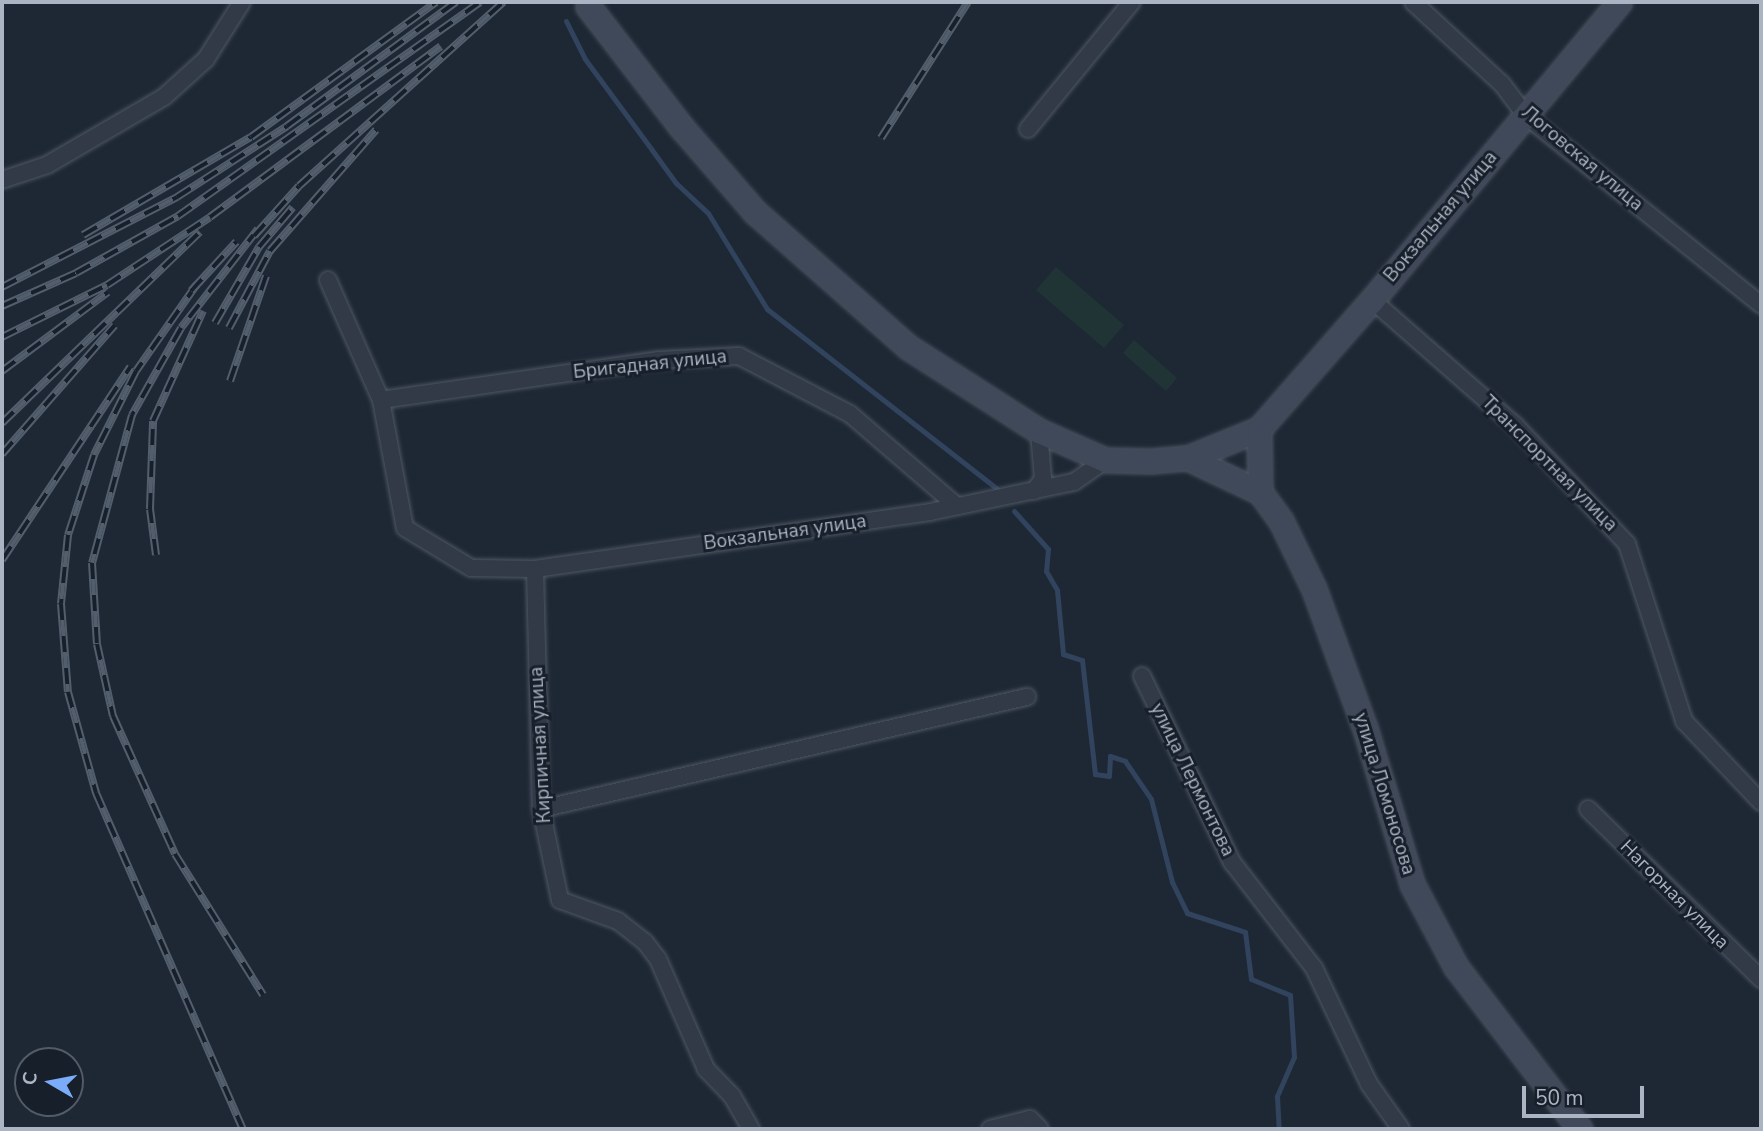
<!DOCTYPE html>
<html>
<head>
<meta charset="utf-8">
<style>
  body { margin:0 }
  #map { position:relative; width:1763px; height:1131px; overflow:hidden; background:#1e2835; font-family:"Nunito Sans",sans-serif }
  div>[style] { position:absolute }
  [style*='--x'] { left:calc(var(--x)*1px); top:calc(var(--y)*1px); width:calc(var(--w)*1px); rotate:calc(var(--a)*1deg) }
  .green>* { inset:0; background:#203436 }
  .stream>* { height:5px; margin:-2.5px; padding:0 2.5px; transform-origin:2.5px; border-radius:2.5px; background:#31435d }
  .roads { filter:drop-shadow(0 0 2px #4f5764) drop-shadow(0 0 2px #4f5764) }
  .street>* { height:16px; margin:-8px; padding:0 8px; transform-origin:8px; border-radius:8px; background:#313a46 }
  .secondary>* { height:23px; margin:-11.5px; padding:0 11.5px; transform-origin:11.5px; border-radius:11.5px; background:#3f4959 }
  .rail>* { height:8px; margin-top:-4px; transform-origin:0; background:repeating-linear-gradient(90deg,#171f2a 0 16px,#535e6d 0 32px); box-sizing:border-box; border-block:2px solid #535e6d }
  span { translate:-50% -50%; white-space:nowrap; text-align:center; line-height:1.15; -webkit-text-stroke:6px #171f2a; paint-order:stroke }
  .street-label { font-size:19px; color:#abb4c3 }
  .frame { position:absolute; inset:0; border:4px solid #abb4c3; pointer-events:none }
  .north { position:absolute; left:14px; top:1047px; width:70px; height:70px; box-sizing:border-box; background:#171f2a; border:2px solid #525b67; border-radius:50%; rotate:280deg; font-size:19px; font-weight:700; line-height:28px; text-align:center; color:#abb4c3 }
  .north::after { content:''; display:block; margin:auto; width:24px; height:32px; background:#7aacf9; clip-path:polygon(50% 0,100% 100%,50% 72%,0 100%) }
  .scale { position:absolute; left:1522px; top:1086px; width:122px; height:32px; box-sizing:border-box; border:4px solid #abb4c3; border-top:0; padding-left:9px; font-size:21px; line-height:24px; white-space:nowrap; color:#abb4c3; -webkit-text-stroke:5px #171f2a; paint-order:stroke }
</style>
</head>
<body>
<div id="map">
  <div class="green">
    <div style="clip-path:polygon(1056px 267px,1124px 325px,1104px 348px,1036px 290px)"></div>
    <div style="clip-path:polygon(1134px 340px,1177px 378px,1166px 391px,1123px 353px)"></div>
  </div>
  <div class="stream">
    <div style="--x:566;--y:21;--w:42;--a:63.4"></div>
    <div style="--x:585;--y:59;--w:113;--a:53.6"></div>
    <div style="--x:652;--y:150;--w:41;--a:54"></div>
    <div style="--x:676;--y:183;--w:44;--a:43.2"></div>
    <div style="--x:708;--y:213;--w:113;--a:58.4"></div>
    <div style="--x:767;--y:309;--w:292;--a:38"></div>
    <div style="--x:1014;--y:511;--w:51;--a:48.2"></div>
    <div style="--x:1048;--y:549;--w:22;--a:95"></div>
    <div style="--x:1046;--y:571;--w:22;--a:60"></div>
    <div style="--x:1057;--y:590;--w:64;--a:84.6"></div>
    <div style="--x:1063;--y:654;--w:20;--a:18"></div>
    <div style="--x:1082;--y:660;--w:115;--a:83.5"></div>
    <div style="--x:1095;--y:774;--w:14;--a:8"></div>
    <div style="--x:1109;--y:776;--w:20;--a:-87"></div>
    <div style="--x:1110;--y:756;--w:16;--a:18"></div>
    <div style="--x:1125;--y:761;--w:46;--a:55.6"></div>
    <div style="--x:1151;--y:799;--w:86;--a:75.8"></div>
    <div style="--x:1172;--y:882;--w:34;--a:64"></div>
    <div style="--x:1187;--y:913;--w:61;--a:18.1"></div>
    <div style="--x:1245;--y:932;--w:47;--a:82.7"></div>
    <div style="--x:1251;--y:979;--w:42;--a:22.3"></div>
    <div style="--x:1290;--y:995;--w:62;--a:86.3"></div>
    <div style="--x:1294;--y:1057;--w:43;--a:113.6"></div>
    <div style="--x:1277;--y:1096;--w:33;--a:87"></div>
  </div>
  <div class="roads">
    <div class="street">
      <div style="--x:1413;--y:2;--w:121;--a:42.7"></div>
      <div style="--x:1502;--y:84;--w:39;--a:53"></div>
      <div style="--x:1525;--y:115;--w:303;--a:38.8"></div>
      <div style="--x:1028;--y:129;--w:164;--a:-50.7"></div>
      <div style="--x:2;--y:180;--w:47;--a:-18.4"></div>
      <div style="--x:47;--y:165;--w:135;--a:-30.2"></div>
      <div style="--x:164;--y:97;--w:57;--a:-42.1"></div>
      <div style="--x:206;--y:59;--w:67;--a:-57.7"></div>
      <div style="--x:328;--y:280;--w:131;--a:66.2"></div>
      <div style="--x:381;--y:400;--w:130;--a:79.4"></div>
      <div style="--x:405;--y:528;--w:77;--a:31.2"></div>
      <div style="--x:471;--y:568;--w:64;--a:0.9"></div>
      <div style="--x:535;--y:569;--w:399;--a:-8.2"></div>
      <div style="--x:930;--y:512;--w:147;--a:-11.8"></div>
      <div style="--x:1074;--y:482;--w:38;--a:-35"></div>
      <div style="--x:1372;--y:300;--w:190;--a:41.2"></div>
      <div style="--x:1515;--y:425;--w:163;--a:46.7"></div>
      <div style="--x:1627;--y:544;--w:186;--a:72.1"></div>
      <div style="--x:1684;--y:721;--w:112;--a:46.5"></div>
      <div style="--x:381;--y:400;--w:281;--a:-8.2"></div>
      <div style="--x:659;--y:360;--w:80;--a:-2.9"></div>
      <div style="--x:739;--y:356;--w:125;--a:27.6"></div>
      <div style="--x:850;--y:414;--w:141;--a:40.7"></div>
      <div style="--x:1034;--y:491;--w:15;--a:-53"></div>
      <div style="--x:1043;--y:479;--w:48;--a:-94.8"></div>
      <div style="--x:535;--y:569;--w:240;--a:88.6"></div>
      <div style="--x:541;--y:809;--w:93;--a:78.2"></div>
      <div style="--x:560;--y:900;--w:62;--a:19.9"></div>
      <div style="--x:618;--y:921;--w:34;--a:38"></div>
      <div style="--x:645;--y:942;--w:21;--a:53"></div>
      <div style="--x:658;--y:959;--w:120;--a:66.4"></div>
      <div style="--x:706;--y:1069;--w:37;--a:46"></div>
      <div style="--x:732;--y:1096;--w:38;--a:60"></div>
      <div style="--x:1142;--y:676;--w:207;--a:64.2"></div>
      <div style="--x:1232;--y:862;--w:134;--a:52.3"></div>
      <div style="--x:1314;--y:968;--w:128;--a:64.6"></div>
      <div style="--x:1369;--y:1084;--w:55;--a:54.6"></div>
      <div style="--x:541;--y:809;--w:499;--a:-13"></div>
      <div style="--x:1588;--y:809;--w:243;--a:44.5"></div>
      <div style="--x:990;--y:1129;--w:41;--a:-14"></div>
      <div style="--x:1030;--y:1119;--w:14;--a:45"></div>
    </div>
    <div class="secondary">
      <div style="--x:588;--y:6;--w:154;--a:52.4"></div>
      <div style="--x:682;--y:128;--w:111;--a:49"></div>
      <div style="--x:755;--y:212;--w:204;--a:41.4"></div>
      <div style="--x:908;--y:347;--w:156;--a:32.7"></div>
      <div style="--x:1039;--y:431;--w:72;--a:23.7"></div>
      <div style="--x:1105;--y:460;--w:46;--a:1.2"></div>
      <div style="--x:1151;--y:461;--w:37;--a:-5"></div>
      <div style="--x:1188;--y:458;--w:77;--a:-22.2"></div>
      <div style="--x:1259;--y:429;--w:171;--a:-48.8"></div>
      <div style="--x:1372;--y:300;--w:387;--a:-50.3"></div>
      <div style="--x:1259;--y:429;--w:63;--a:89.1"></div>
      <div style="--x:1260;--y:492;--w:36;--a:54"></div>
      <div style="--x:1281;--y:521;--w:76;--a:64.1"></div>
      <div style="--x:1314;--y:589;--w:148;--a:69.9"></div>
      <div style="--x:1365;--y:728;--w:163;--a:73.2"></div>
      <div style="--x:1412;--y:884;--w:94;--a:62.1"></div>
      <div style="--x:1456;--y:967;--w:204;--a:52.6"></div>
      <div style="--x:1188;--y:458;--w:80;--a:25.3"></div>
    </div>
  </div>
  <div class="rail">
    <div style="--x:881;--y:138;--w:161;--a:-57.4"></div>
    <div style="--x:258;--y:229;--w:125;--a:127.9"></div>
    <div style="--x:181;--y:328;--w:100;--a:119.4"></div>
    <div style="--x:132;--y:415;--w:153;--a:105.1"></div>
    <div style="--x:92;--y:563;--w:81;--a:86.5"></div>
    <div style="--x:97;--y:644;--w:74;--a:77.5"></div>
    <div style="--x:113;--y:716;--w:151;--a:65.8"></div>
    <div style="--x:175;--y:854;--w:166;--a:58"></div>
    <div style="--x:83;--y:235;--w:194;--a:-30.3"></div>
    <div style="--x:251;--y:137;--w:229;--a:-36.1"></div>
    <div style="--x:254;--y:236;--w:67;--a:-48"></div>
    <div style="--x:299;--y:186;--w:275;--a:-42"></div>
    <div style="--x:197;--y:284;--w:106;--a:125"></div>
    <div style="--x:136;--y:371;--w:94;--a:116.6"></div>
    <div style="--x:94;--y:455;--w:84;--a:108"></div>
    <div style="--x:68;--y:535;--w:69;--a:95.8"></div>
    <div style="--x:61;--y:604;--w:88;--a:85.5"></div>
    <div style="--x:68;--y:692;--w:105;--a:74.5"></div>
    <div style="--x:96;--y:793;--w:367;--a:66.4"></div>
    <div style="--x:2;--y:287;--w:197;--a:-27.2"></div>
    <div style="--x:177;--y:197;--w:131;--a:-32.8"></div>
    <div style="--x:287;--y:126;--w:210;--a:-36.3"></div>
    <div style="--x:191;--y:291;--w:67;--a:-47.4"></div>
    <div style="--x:2;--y:306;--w:81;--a:-24"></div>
    <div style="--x:76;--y:273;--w:117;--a:-29.2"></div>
    <div style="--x:178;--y:216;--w:370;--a:-35.3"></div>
    <div style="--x:215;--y:323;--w:88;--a:-59.9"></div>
    <div style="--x:259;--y:247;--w:52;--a:-49.6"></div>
    <div style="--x:229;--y:328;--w:87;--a:-62"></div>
    <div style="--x:270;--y:251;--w:161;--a:-48.8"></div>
    <div style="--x:2;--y:337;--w:117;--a:-26.3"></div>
    <div style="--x:107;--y:285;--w:123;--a:-33.4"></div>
    <div style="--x:210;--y:217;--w:287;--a:-36.5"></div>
    <div style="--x:2;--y:371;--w:132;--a:-36.7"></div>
    <div style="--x:230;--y:381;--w:111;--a:-71.1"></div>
    <div style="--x:2;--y:423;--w:275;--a:-44"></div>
    <div style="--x:2;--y:454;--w:171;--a:-48.8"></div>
    <div style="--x:156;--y:555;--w:46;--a:-97.4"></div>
    <div style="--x:150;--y:509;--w:88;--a:-88"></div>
    <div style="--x:153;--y:421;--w:121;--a:-65.6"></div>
    <div style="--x:2;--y:560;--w:232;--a:-56.4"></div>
  </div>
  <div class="street-label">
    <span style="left:1582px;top:159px;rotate:40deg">Логовская улица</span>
    <span style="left:1441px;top:217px;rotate:-50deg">Вокзальная улица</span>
    <span style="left:650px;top:365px;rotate:-6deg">Бригадная улица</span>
    <span style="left:1549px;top:464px;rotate:45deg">Транспортная улица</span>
    <span style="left:785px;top:533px;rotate:-8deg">Вокзальная улица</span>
    <span style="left:541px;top:745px;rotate:-93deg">Кирпичная улица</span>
    <span style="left:1192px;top:780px;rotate:64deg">улица Лермонтова</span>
    <span style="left:1384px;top:794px;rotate:73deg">улица Ломоносова</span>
    <span style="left:1674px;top:895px;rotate:45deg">Нагорная улица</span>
  </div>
  <div class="frame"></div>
  <div class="north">С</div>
  <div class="scale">50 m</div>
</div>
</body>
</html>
